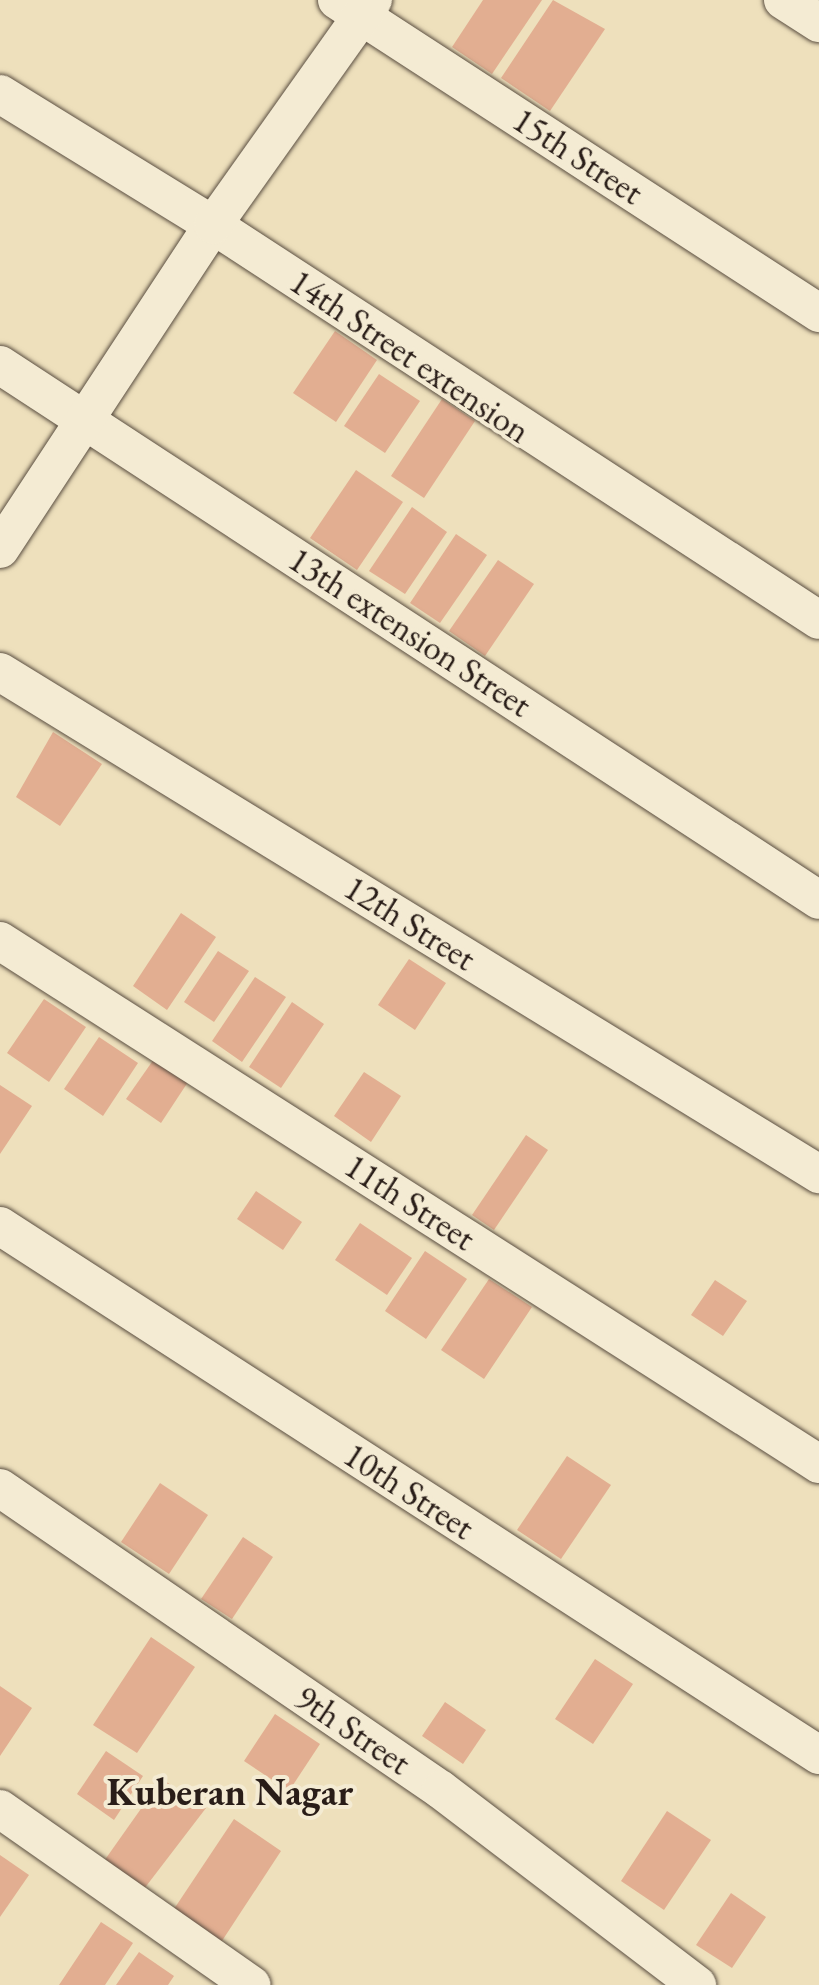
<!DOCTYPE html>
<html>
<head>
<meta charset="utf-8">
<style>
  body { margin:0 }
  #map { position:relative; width:819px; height:1985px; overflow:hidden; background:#eee0bc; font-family:"EB Garamond",serif }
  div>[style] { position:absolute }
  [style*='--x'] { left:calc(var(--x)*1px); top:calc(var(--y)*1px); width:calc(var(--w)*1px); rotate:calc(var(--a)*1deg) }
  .building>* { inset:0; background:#e2ae91 }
  .roads { filter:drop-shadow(0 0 2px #5a4e41) drop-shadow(0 0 2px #5a4e41) }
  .minor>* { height:38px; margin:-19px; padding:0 19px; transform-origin:19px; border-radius:19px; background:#f4ebd3 }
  span { translate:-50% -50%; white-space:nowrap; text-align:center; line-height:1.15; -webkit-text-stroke:8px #f4ebd3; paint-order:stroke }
  .street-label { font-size:35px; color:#291d18 }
  .neighbourhood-label { font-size:38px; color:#291d18; font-weight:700 }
</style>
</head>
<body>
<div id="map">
  <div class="building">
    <div style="clip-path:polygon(483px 0,542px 0,492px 74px,452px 47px)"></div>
    <div style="clip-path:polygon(553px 0,605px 29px,550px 111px,501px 78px)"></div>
    <div style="clip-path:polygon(335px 331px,377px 360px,336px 422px,293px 393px)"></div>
    <div style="clip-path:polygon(379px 374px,420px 401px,385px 453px,344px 426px)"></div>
    <div style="clip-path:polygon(442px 399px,475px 421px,424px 498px,391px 476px)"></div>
    <div style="clip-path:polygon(356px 470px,403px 502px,357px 570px,310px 538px)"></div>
    <div style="clip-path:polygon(412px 507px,447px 532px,405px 594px,369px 571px)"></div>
    <div style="clip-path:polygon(456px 534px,487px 555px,440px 623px,410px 603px)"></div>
    <div style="clip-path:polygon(498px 560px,534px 584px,485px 656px,449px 631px)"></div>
    <div style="clip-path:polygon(53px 732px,102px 764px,60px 826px,16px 797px)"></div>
    <div style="clip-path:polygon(181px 913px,216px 937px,167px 1010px,133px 986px)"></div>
    <div style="clip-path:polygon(218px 951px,249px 971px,214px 1022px,184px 1002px)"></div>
    <div style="clip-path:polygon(409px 959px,446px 983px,415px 1030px,378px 1005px)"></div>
    <div style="clip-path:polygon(255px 977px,286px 997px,242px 1062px,212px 1041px)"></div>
    <div style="clip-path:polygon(44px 999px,86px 1027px,49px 1082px,7px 1053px)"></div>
    <div style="clip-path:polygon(292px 1002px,324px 1024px,281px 1088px,249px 1067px)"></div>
    <div style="clip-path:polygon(99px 1037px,138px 1063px,103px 1116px,64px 1089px)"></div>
    <div style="clip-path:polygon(154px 1059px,188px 1082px,161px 1123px,126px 1099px)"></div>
    <div style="clip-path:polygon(364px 1072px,401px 1096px,371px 1142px,334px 1116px)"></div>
    <div style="clip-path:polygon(0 1085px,32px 1106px,0 1154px)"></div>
    <div style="clip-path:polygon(526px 1135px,548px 1150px,494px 1230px,472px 1215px)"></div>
    <div style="clip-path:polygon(256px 1191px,302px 1222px,283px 1250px,237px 1219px)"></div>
    <div style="clip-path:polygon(360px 1223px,412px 1258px,387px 1295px,335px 1260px)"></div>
    <div style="clip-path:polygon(425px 1251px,467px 1279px,426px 1339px,385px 1311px)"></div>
    <div style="clip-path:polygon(489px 1279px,532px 1307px,484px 1379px,441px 1350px)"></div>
    <div style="clip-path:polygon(715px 1280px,747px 1301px,723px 1336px,691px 1315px)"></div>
    <div style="clip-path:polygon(567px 1456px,611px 1485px,561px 1559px,517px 1530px)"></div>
    <div style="clip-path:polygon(160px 1483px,208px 1515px,169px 1574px,121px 1542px)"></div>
    <div style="clip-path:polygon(243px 1537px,273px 1557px,232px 1619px,201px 1599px)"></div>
    <div style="clip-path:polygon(151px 1637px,195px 1667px,137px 1753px,93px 1725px)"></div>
    <div style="clip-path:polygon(595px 1659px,633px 1684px,593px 1744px,555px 1719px)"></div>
    <div style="clip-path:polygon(0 1686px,32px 1708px,0 1756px)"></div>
    <div style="clip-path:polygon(445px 1702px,486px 1730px,463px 1764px,422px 1736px)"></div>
    <div style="clip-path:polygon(275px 1714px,320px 1744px,289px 1791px,244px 1761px)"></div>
    <div style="clip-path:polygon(106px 1751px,143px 1776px,114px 1820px,77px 1794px)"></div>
    <div style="clip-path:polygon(162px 1779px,206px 1808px,144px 1889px,104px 1861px)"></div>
    <div style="clip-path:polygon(667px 1811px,711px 1840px,664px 1910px,621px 1881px)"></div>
    <div style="clip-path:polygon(234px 1819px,281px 1851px,218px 1947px,170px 1915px)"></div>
    <div style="clip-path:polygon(0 1855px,29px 1875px,0 1917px)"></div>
    <div style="clip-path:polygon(731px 1893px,766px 1917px,732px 1968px,696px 1945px)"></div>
    <div style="clip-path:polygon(101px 1922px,133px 1943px,105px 1985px,59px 1985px)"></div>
    <div style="clip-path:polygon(139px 1952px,174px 1976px,168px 1985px,116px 1985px)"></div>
  </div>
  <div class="roads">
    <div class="minor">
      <div style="--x:337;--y:0;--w:575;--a:33"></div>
      <div style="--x:783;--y:0;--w:43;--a:32.6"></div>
      <div style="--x:0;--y:94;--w:250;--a:31.6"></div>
      <div style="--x:213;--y:225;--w:723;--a:33.1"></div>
      <div style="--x:0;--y:365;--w:978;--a:33.15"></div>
      <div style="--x:0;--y:549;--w:388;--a:-56.7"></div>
      <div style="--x:213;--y:225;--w:276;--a:-54.6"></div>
      <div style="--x:0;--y:672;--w:961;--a:31.51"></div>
      <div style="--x:0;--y:941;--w:972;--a:32.56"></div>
      <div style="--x:0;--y:1226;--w:975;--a:32.86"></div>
      <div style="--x:0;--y:1488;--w:534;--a:34.4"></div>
      <div style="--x:441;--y:1790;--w:322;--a:37.3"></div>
      <div style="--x:0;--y:1809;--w:307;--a:35"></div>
    </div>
  </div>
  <div class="street-label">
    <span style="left:578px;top:156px;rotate:33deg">15th Street</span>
    <span style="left:410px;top:356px;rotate:34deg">14th Street extension</span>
    <span style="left:410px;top:632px;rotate:33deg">13th extension Street</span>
    <span style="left:410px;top:923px;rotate:32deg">12th Street</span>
    <span style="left:410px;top:1202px;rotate:33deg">11th Street</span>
    <span style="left:409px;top:1491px;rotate:33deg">10th Street</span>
    <span style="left:353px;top:1730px;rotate:34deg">9th Street</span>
  </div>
  <div class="neighbourhood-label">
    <span style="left:230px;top:1792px">Kuberan Nagar</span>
  </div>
</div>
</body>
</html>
